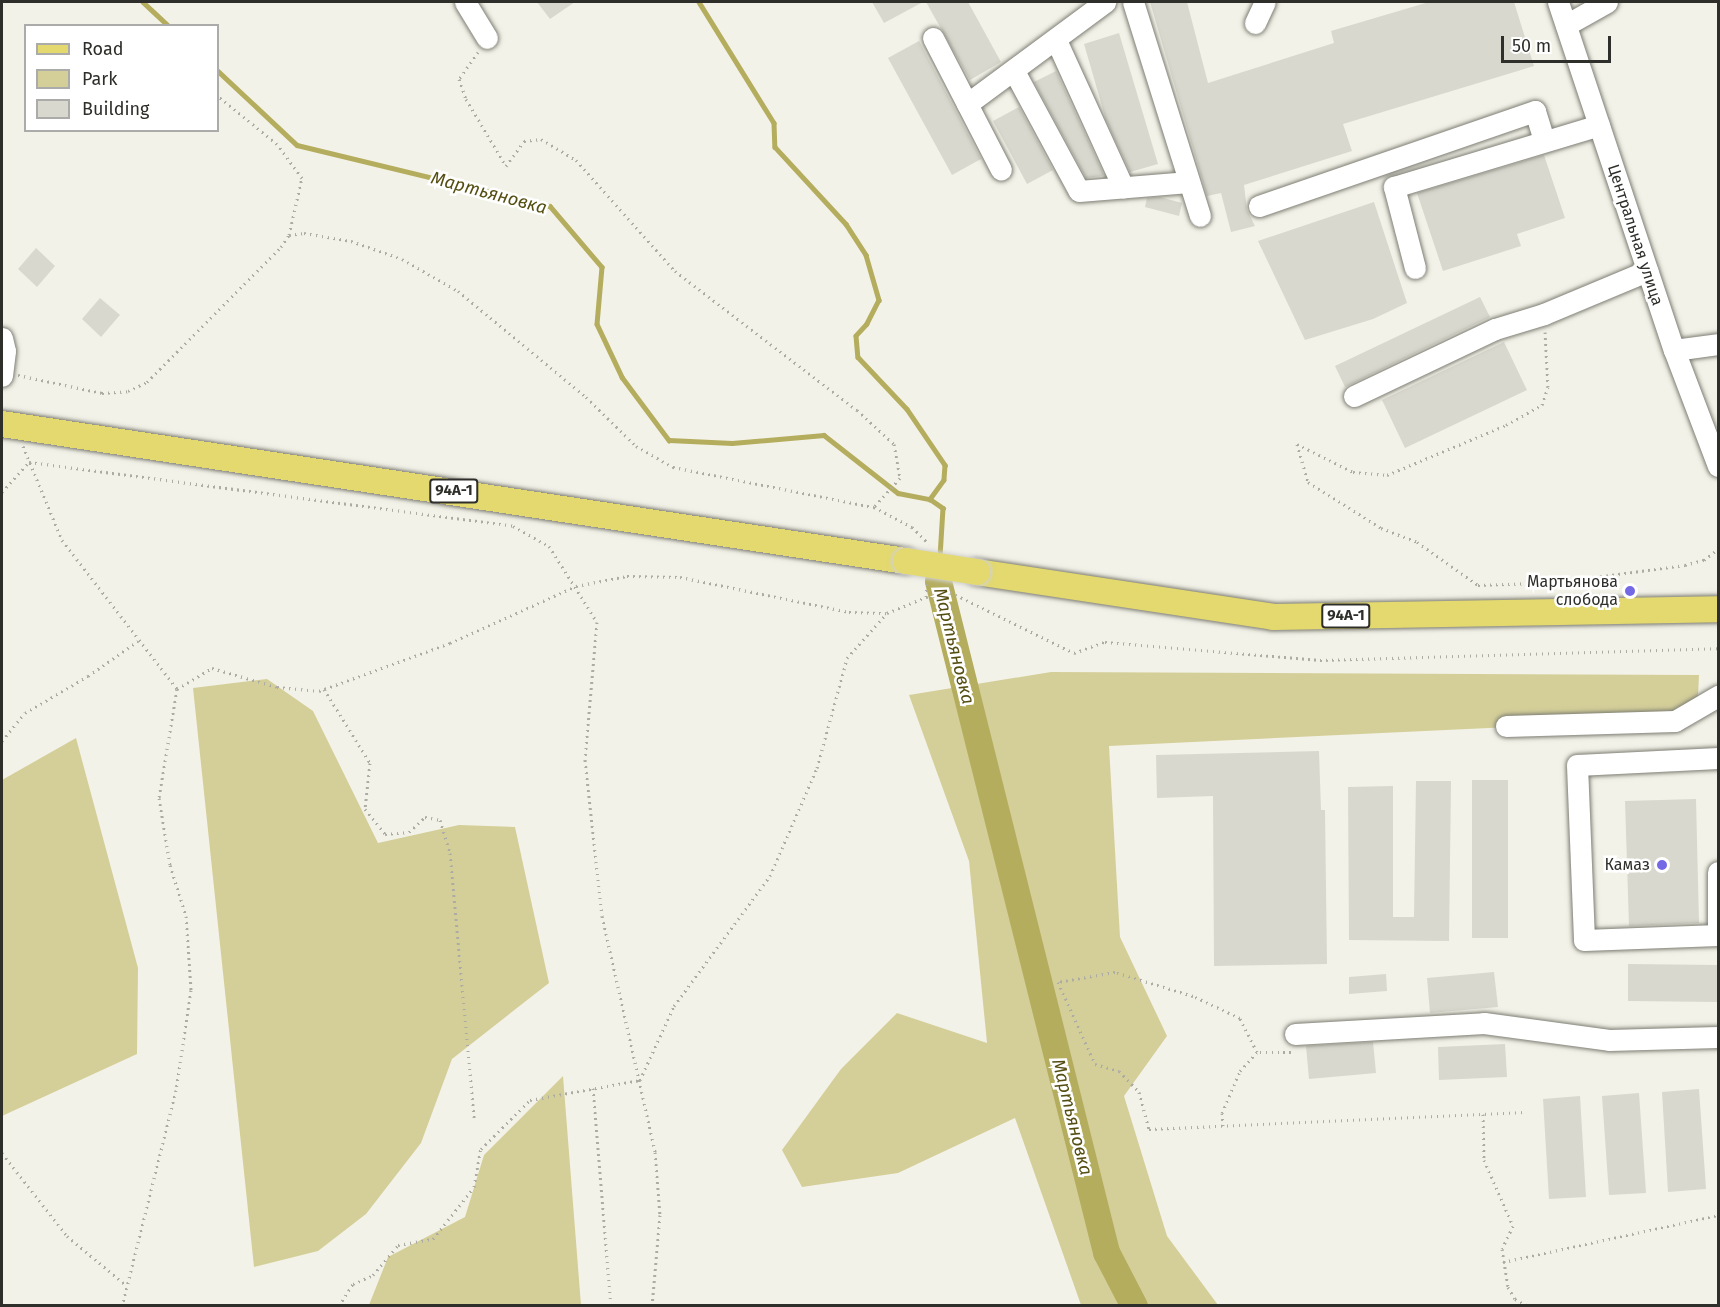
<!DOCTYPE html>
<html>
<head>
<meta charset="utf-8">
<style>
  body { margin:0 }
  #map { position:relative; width:1720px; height:1307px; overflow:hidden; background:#f3f2e8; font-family:"Fira Sans",sans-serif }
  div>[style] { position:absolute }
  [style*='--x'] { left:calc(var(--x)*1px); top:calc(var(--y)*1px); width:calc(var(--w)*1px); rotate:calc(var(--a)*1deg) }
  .green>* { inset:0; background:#d4cf99 }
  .stream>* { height:4.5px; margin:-2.25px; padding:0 2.25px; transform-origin:2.25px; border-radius:2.25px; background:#b5ad5e }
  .river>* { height:27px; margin:-13.5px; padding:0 13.5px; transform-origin:13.5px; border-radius:13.5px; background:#b5ad5e }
  .building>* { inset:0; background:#d8d8ce }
  .path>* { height:3px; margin-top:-1.5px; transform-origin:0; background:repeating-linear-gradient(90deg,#adaca4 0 1.5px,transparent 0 6px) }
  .roads { filter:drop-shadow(0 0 2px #7d7d74) drop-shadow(0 0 2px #7d7d74) }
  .minor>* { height:21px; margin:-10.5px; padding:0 10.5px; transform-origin:10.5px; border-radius:10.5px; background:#fff }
  .major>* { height:26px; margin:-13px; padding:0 13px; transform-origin:13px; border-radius:13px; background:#e3d96e }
  .bridges { filter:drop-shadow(0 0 2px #d1d1d0) drop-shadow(0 0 2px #d1d1d0) }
  .major-bridge>* { height:26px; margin:-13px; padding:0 13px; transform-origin:13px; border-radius:13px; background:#e3d96e }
  .dots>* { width:16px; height:16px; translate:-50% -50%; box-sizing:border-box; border:3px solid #fff; border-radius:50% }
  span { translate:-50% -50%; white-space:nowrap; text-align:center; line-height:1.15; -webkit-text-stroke:5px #fff; paint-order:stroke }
  .shield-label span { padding:2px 4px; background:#fff; border:2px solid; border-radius:4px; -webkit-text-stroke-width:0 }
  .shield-label { font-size:15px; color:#2e2e2a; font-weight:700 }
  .street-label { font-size:16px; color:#2e2e2a }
  .poi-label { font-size:16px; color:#2e2e2a }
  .right { translate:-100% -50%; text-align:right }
  .water-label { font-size:18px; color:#554e12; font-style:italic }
  .frame { position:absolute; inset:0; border:3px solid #2e2e2a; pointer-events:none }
  .legend { position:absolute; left:24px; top:24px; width:195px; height:108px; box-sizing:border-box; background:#fff; border:2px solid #ababaa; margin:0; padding:8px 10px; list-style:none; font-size:18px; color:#2e2e2a }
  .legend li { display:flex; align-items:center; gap:12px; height:30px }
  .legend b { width:30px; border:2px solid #ababaa }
  .scale { position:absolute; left:1501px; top:36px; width:110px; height:27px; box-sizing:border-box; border:3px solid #2e2e2a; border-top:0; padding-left:8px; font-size:18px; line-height:21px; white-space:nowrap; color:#2e2e2a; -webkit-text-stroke:4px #fff; paint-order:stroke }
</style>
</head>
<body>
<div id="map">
  <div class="green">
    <div style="clip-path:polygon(1051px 672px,1699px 675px,1697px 718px,1109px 746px,1120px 937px,1167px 1036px,1124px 1096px,1167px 1236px,1218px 1305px,1081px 1305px,1015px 1118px,898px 1173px,802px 1187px,782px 1150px,841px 1069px,897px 1013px,987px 1043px,969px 861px,909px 695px)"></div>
    <div style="clip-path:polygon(267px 679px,313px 711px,378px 843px,459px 825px,515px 827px,549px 983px,452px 1059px,421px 1143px,366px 1214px,318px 1251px,254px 1267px,193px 688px)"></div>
    <div style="clip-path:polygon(76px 738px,138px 968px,137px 1054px,2px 1116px,2px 780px)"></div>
    <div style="clip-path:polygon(563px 1076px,581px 1305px,369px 1305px,388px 1257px,465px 1217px,484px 1155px)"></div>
  </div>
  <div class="stream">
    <div style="--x:143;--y:2;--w:35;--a:43"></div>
    <div style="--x:699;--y:2;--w:142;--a:58.2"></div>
    <div style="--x:774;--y:123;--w:24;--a:88"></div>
    <div style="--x:775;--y:147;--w:105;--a:47.3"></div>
    <div style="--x:846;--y:224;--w:37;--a:57"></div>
    <div style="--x:866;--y:255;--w:47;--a:73.9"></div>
    <div style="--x:879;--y:300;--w:27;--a:117"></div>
    <div style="--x:867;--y:324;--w:16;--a:133"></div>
    <div style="--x:856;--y:336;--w:21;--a:85"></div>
    <div style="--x:858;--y:357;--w:71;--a:46.7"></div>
    <div style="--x:907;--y:409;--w:68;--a:55.8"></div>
    <div style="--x:945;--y:465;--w:15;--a:94"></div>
    <div style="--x:944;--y:480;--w:24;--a:126"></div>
    <div style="--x:218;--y:71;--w:108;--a:43.1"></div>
    <div style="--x:297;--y:145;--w:260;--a:13.6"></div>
    <div style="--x:550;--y:206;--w:80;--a:49.6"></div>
    <div style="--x:602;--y:267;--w:57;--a:95"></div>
    <div style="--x:597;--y:324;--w:59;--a:64.7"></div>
    <div style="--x:622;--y:377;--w:79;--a:53.3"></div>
    <div style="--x:669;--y:440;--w:63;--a:2.7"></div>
    <div style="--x:732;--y:443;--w:92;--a:-5"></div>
    <div style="--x:824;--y:435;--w:94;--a:38.1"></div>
    <div style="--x:898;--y:493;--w:33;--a:11"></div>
    <div style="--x:930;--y:499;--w:16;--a:35"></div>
    <div style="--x:943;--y:508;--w:49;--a:93.5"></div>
  </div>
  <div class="river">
    <div style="--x:938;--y:581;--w:692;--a:75.94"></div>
    <div style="--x:1106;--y:1252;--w:61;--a:62.6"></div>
  </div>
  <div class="building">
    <div style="clip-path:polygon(537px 2px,575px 2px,550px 19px)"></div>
    <div style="clip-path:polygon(872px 2px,923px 2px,884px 23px)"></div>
    <div style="clip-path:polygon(926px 2px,968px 2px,1001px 62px,970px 80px)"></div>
    <div style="clip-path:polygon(1150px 2px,1187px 2px,1208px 83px,1334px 43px,1331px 31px,1429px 2px,1514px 2px,1534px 66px,1343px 124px,1352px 151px,1244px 185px,1247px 210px,1255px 226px,1231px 232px,1221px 193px,1207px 196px)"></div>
    <div style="clip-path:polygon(1119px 33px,1158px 164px,1130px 172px,1106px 120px,1084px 44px)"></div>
    <div style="clip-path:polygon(919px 41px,981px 159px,952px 175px,888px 58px)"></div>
    <div style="clip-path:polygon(1056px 71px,1104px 175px,1101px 176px,1086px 178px,1034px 82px)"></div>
    <div style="clip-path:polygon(1019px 107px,1053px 170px,1027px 184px,993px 121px)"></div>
    <div style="clip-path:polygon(1544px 155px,1565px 218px,1517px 234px,1521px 246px,1443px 271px,1417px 193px)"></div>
    <div style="clip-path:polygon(1160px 197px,1182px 203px,1179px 216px,1145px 207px,1147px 198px)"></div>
    <div style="clip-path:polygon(1374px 202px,1407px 303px,1373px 319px,1305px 340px,1258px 241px)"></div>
    <div style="clip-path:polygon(36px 248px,55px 266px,37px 287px,18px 269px)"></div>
    <div style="clip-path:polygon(1480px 297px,1490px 317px,1345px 387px,1335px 366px)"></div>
    <div style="clip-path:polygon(100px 298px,120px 315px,101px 337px,82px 319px)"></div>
    <div style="clip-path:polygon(1504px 342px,1527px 390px,1405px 448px,1382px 400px)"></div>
    <div style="clip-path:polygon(1319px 751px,1321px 810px,1325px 810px,1327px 964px,1214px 966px,1213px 796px,1157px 798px,1156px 755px)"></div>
    <div style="clip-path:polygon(1472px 780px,1508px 780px,1508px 938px,1472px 938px)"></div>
    <div style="clip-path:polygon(1416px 781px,1451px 781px,1449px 941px,1349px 940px,1348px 787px,1393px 786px,1393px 917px,1414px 917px)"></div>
    <div style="clip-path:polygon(1696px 799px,1699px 923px,1629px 926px,1625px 801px)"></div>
    <div style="clip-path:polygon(1628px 964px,1719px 965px,1719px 1002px,1628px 1001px)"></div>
    <div style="clip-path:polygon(1494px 972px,1498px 1007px,1430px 1013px,1427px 978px)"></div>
    <div style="clip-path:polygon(1386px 974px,1387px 991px,1349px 994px,1349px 977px)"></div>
    <div style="clip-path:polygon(1373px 1042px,1376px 1073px,1309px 1079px,1306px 1046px)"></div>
    <div style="clip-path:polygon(1505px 1044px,1507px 1077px,1439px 1080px,1438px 1047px)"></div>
    <div style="clip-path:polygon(1699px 1089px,1706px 1189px,1668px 1192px,1662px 1092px)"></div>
    <div style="clip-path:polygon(1639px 1093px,1646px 1193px,1609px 1195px,1602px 1096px)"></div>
    <div style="clip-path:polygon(1580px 1096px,1586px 1197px,1549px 1199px,1543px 1099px)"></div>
  </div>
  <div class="path">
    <div style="--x:478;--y:52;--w:33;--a:125"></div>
    <div style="--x:459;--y:79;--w:21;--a:71"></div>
    <div style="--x:466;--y:99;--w:78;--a:59.2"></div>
    <div style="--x:506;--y:166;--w:31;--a:-54"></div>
    <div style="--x:524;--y:141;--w:17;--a:-7"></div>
    <div style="--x:541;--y:139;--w:41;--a:31"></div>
    <div style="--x:576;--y:160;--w:149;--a:48.3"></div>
    <div style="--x:675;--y:271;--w:229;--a:37.4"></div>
    <div style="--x:857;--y:410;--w:50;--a:42.6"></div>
    <div style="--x:894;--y:444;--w:35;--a:80"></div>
    <div style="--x:900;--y:478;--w:39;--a:132"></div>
    <div style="--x:289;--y:235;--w:15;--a:-8"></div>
    <div style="--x:304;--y:233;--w:48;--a:9.7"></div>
    <div style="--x:351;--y:241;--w:54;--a:19.4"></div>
    <div style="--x:402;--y:259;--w:64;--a:29.7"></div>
    <div style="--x:458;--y:291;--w:166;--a:39.6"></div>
    <div style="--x:586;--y:397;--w:70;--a:44.4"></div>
    <div style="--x:636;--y:446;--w:43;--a:29.6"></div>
    <div style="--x:673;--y:467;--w:205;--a:11.3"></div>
    <div style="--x:874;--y:507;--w:43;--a:27.8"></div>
    <div style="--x:912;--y:527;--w:24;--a:45"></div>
    <div style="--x:18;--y:375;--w:86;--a:12.1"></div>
    <div style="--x:102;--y:393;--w:26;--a:-4"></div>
    <div style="--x:128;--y:391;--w:21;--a:-25"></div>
    <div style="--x:147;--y:382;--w:190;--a:-45.2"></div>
    <div style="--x:281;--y:247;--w:14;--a:-56"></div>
    <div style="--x:289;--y:235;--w:58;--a:-77.2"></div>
    <div style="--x:302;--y:178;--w:42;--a:-126.3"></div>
    <div style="--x:277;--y:144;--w:76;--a:-140.9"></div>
    <div style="--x:1297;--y:444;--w:40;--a:74"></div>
    <div style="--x:1308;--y:482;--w:86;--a:32.2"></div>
    <div style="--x:1381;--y:528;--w:39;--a:21"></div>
    <div style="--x:1417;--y:542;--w:75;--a:35.2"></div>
    <div style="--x:1478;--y:585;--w:81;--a:-2.1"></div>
    <div style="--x:1559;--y:582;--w:127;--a:-7.7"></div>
    <div style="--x:1685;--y:565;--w:20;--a:-15"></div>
    <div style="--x:1704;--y:560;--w:18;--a:-38"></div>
    <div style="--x:1297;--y:444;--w:63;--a:26.6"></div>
    <div style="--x:1353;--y:472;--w:34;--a:5"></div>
    <div style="--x:1387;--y:475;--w:129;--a:-22.8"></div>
    <div style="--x:1506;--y:425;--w:41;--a:-29.1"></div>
    <div style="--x:1542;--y:405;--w:19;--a:-72"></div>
    <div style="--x:1548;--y:387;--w:55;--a:-93.1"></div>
    <div style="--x:23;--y:446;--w:102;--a:67.5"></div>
    <div style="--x:62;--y:540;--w:188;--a:52.3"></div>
    <div style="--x:177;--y:689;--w:110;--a:99.4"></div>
    <div style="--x:159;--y:798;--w:68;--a:80.7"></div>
    <div style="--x:170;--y:865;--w:53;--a:72.6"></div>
    <div style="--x:186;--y:916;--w:74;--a:86.1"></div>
    <div style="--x:191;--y:990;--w:101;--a:98.5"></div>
    <div style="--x:176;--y:1090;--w:223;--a:104"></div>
    <div style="--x:2;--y:492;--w:40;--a:-48"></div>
    <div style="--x:29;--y:462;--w:488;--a:7.5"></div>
    <div style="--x:513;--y:526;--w:41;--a:29.1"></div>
    <div style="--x:549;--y:546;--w:90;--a:57.7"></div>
    <div style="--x:597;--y:622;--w:139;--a:95"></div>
    <div style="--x:585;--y:760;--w:157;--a:83.8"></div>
    <div style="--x:602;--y:916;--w:242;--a:77.3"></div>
    <div style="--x:655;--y:1152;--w:63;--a:85.5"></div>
    <div style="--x:660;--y:1215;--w:91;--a:95"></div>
    <div style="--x:926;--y:597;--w:13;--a:-86"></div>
    <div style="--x:177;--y:689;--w:41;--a:-31"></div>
    <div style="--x:212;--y:668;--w:68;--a:16.3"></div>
    <div style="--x:277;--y:687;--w:42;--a:5.4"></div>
    <div style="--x:319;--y:691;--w:140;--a:-20.1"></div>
    <div style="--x:450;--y:643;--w:138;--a:-24.3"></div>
    <div style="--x:576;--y:586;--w:52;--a:-11.1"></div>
    <div style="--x:627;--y:576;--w:53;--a:1.1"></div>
    <div style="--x:680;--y:577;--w:173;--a:11.7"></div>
    <div style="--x:849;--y:612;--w:38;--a:2"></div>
    <div style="--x:324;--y:689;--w:87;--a:58.1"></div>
    <div style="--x:370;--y:763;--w:46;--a:96.2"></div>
    <div style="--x:365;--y:809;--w:32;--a:51"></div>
    <div style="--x:385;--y:834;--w:24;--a:-5"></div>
    <div style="--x:409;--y:832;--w:22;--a:-43"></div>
    <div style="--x:425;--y:817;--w:15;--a:11"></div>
    <div style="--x:440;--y:820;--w:34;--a:73"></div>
    <div style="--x:450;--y:853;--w:267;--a:84.8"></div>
    <div style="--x:2;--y:741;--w:36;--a:-51"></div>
    <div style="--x:25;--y:713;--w:73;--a:-30.4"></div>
    <div style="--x:88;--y:676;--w:61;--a:-35"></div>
    <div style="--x:1291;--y:1052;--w:34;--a:180"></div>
    <div style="--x:1257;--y:1052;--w:38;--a:-117"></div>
    <div style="--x:1240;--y:1018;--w:52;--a:-154.9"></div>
    <div style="--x:1193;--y:996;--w:82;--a:-162.9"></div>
    <div style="--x:1115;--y:972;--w:58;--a:170"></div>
    <div style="--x:1058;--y:982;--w:90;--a:65.7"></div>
    <div style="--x:1095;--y:1064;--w:25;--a:16"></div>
    <div style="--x:1119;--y:1071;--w:29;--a:46"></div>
    <div style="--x:1139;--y:1092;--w:38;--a:75"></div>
    <div style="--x:1149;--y:1129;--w:378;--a:-2.6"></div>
    <div style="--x:593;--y:1088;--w:219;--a:85.3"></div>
    <div style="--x:1483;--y:1114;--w:46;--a:88.8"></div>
    <div style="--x:1484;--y:1160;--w:72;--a:66.3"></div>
    <div style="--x:1513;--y:1226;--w:25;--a:116"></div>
    <div style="--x:1502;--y:1249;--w:38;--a:81"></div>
    <div style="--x:1508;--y:1287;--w:14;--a:60"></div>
    <div style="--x:1515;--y:1299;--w:15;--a:28"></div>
    <div style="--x:1223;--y:1126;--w:13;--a:-94"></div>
    <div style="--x:1222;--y:1113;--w:46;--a:-66.8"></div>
    <div style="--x:1240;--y:1071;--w:25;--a:-48"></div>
    <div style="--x:2;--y:1153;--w:105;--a:51.9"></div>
    <div style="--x:67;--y:1236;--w:78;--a:39.8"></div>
    <div style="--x:1503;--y:1262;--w:220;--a:-12.3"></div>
    <div style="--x:339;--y:1306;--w:26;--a:-58"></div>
    <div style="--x:353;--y:1284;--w:22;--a:-24"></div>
    <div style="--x:373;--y:1275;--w:39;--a:-50"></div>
    <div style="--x:398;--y:1245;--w:36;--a:-10"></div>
    <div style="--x:433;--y:1239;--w:66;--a:-51.7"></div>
    <div style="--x:474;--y:1187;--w:39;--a:-80"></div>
    <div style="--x:481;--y:1149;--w:69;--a:-45"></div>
    <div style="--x:530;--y:1100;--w:112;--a:-10.3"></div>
    <div style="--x:640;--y:1080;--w:81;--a:-65.3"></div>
    <div style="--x:674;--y:1006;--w:162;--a:-53.6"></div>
    <div style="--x:770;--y:876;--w:118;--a:-66.5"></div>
    <div style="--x:817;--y:768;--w:114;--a:-74.7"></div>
    <div style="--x:847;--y:658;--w:60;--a:-48.4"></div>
    <div style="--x:887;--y:613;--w:42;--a:-22.3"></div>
    <div style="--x:926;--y:597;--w:25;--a:-12"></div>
    <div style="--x:950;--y:592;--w:138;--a:26.2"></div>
    <div style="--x:1074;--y:653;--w:33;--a:-20"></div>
    <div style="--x:1105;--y:642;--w:216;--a:4.8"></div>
    <div style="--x:1320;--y:660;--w:398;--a:-1.7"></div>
  </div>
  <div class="roads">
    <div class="minor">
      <div style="--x:465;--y:2;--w:42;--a:58.6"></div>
      <div style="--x:1133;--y:2;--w:224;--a:72.6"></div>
      <div style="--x:1558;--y:2;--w:367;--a:71.6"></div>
      <div style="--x:1674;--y:350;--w:124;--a:69.2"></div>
      <div style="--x:1255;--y:23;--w:23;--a:-65"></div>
      <div style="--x:1566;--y:25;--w:47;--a:-29.3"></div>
      <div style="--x:933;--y:38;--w:148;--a:62.7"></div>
      <div style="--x:1056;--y:40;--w:162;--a:65.5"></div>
      <div style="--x:1014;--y:71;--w:136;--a:61.6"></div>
      <div style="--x:1079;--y:191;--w:110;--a:-4.7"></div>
      <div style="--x:967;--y:104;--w:172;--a:-36.5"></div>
      <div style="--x:1259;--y:206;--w:292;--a:-19"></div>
      <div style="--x:1535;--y:111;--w:31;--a:73"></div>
      <div style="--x:1415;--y:268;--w:84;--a:-104.5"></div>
      <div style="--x:1394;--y:187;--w:214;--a:-16.8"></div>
      <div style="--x:2;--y:338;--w:13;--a:77"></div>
      <div style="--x:5;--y:351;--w:25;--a:97"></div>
      <div style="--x:1674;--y:350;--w:44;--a:-7.8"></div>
      <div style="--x:1354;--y:396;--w:156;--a:-25.4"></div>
      <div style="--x:1495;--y:329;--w:51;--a:-17"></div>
      <div style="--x:1544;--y:314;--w:112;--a:-22.7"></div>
      <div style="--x:1506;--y:726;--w:169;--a:-1.7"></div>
      <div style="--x:1675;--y:721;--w:50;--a:-30.2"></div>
      <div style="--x:1718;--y:758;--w:141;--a:177.2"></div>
      <div style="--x:1577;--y:765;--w:175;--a:87.7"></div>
      <div style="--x:1584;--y:940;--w:134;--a:-2.1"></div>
      <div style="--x:1718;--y:935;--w:63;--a:-90"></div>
      <div style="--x:1295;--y:1034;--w:189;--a:-3.3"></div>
      <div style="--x:1484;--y:1023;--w:126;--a:7.7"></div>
      <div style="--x:1609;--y:1040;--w:109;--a:-1.6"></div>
    </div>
    <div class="major">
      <div style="--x:2;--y:424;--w:914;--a:8.62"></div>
      <div style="--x:977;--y:572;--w:299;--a:8.6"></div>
      <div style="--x:1273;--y:617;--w:445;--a:-1"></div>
    </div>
  </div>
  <div class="bridges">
    <div class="major-bridge">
      <div style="--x:906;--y:561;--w:72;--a:8.8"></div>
    </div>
  </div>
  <div class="dots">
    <div style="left:1630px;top:591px;background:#7469e4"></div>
    <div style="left:1662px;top:865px;background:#7469e4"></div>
  </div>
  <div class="shield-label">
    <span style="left:454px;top:491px">94А-1</span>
    <span style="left:1346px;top:616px">94А-1</span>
  </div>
  <div class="street-label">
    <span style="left:1635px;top:235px;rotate:72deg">Центральная улица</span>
  </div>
  <div class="poi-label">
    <span class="right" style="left:1618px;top:591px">Мартьянова<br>слобода</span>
    <span class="right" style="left:1650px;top:865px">Камаз</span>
  </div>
  <div class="water-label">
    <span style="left:489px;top:193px;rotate:15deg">Мартьяновка</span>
    <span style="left:954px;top:646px;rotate:76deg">Мартьяновка</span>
    <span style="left:1072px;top:1117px;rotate:76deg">Мартьяновка</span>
  </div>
  <div class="frame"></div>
  <ul class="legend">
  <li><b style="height:8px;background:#e3d96e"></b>Road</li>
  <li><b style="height:16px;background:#d4cf99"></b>Park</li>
  <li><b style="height:16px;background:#d8d8ce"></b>Building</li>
  </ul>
  <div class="scale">50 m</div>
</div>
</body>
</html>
